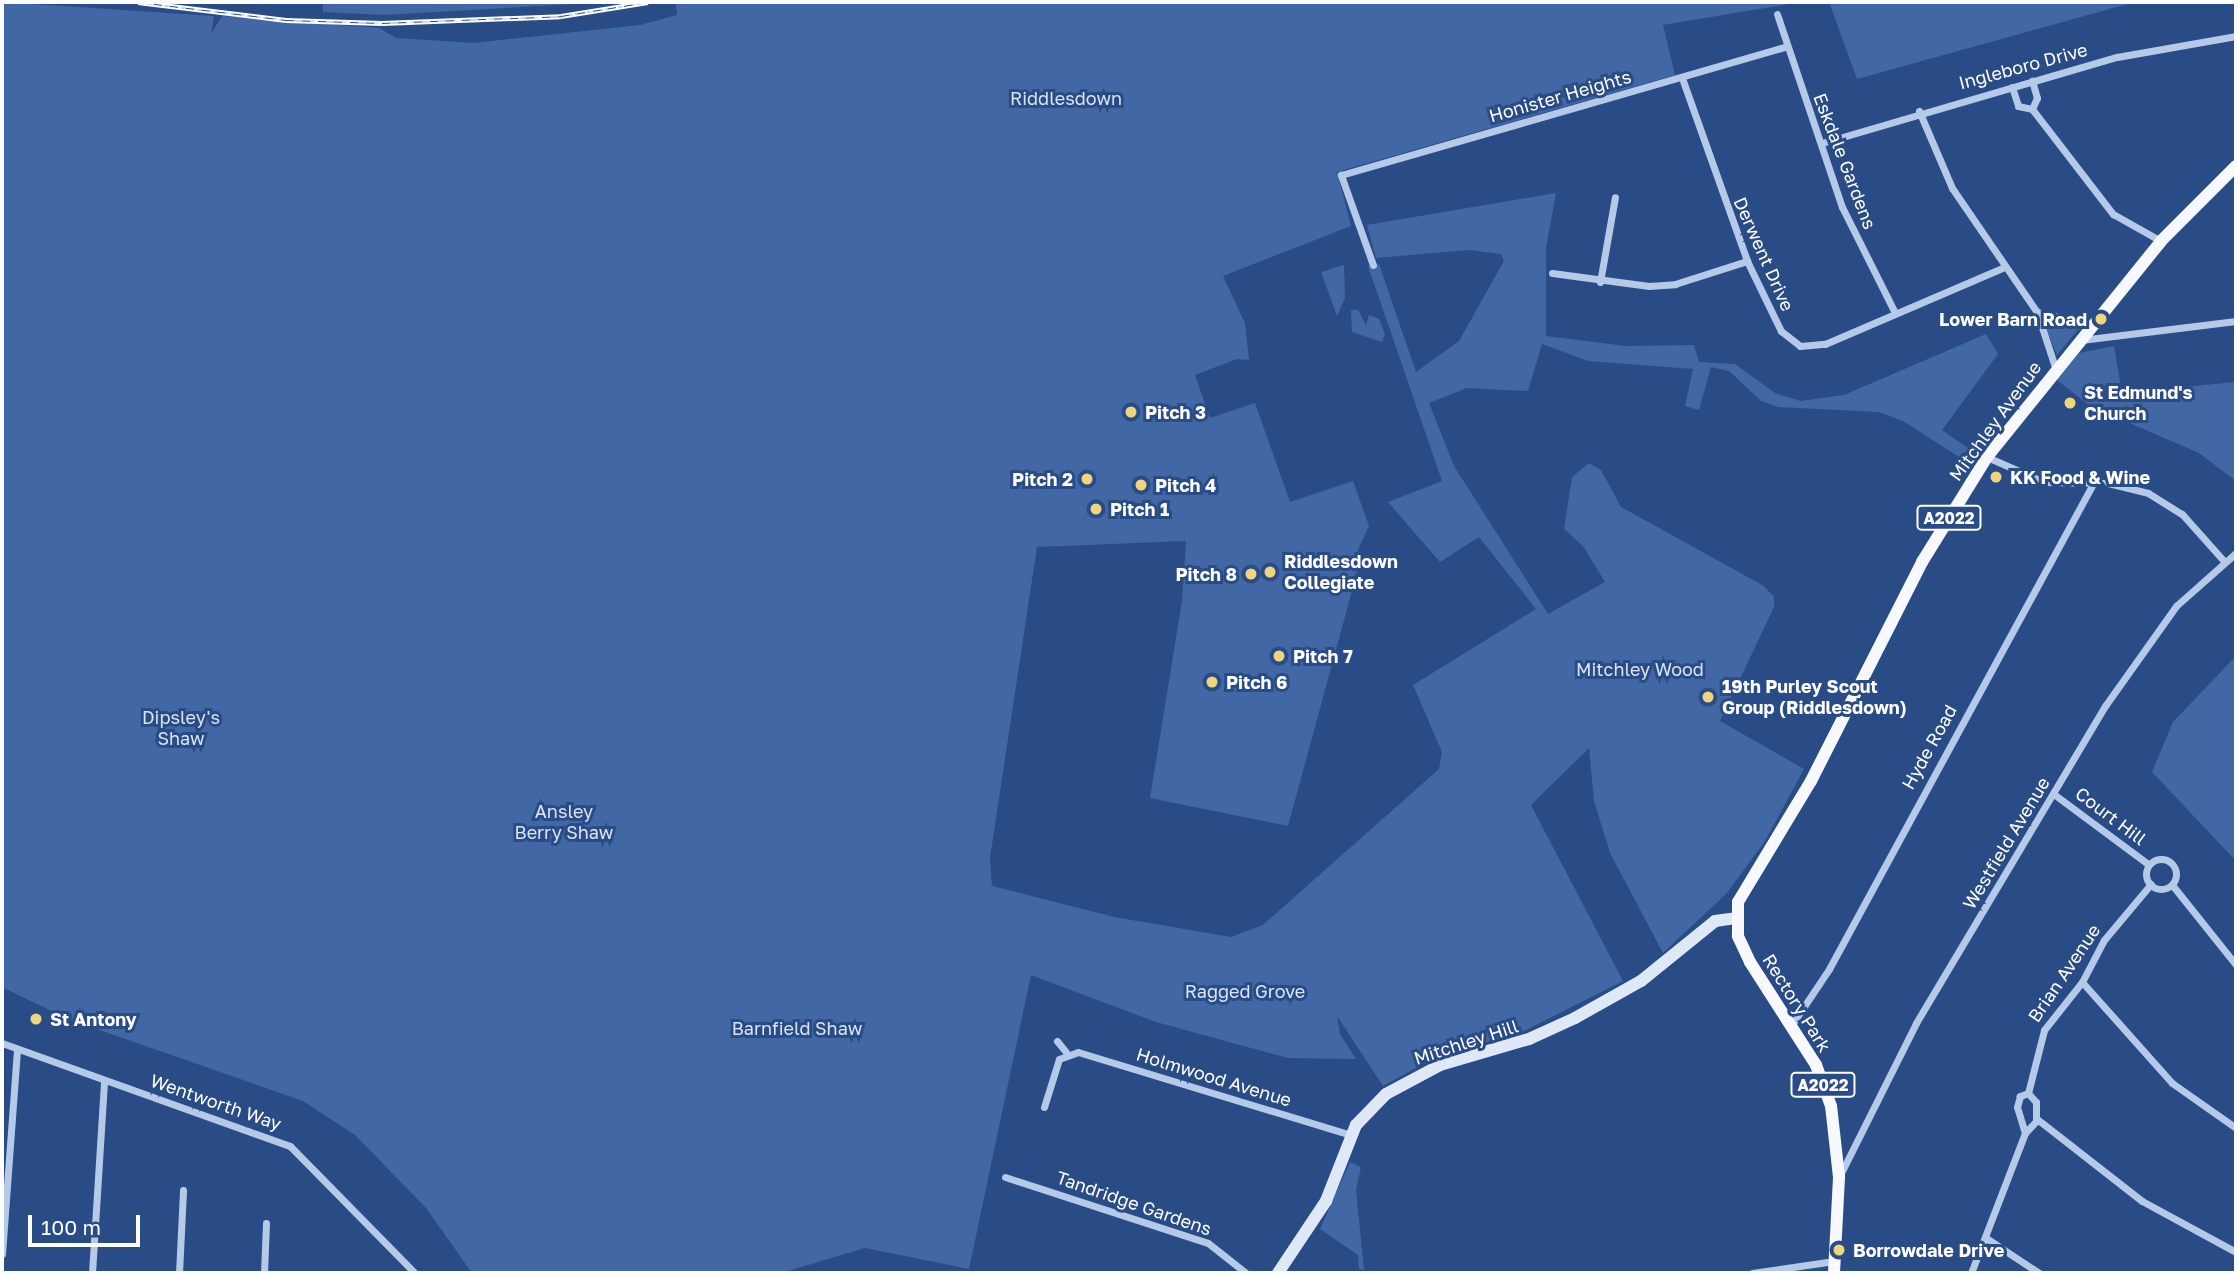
<!DOCTYPE html>
<html>
<head>
<meta charset="utf-8">
<style>
  body { margin:0 }
  #map { position:relative; width:2238px; height:1275px; overflow:hidden; background:#294c87; font-family:"Golos Text",sans-serif }
  div>[style] { position:absolute }
  [style*='--x'] { left:calc(var(--x)*1px); top:calc(var(--y)*1px); width:calc(var(--w)*1px); rotate:calc(var(--a)*1deg) }
  .green>* { inset:0; background:#4167a5 }
  .street>* { height:7px; margin:-3.5px; padding:0 3.5px; transform-origin:3.5px; border-radius:3.5px; background:#b5c9e8 }
  .street>.ring { margin:-3.5px; padding:0; box-sizing:content-box; background:none; border:7px solid #b5c9e8; border-radius:50% }
  .secondary>* { height:12px; margin:-6px; padding:0 6px; transform-origin:6px; border-radius:6px; background:#dfe8f7 }
  .primary>* { height:12px; margin:-6px; padding:0 6px; transform-origin:6px; border-radius:6px; background:#f7f9fe }
  .rail>* { height:5px; margin-top:-2.5px; transform-origin:0; background:repeating-linear-gradient(90deg,#294c87 0 8px,#fff 0 16px); box-sizing:border-box; border-block:2px solid #fff }
  .dots>* { width:19px; height:19px; translate:-50% -50%; box-sizing:border-box; border:4px solid #294c87; border-radius:50% }
  span { translate:-50% -50%; white-space:nowrap; text-align:center; line-height:1.15; -webkit-text-stroke:6px #294c87; paint-order:stroke }
  .shield-label span { padding:2px 5px; background:#294c87; border:2px solid; border-radius:5px; -webkit-text-stroke-width:0 }
  .shield-label { font-size:16px; color:#fff; font-weight:700 }
  .street-label { font-size:18px; color:#fff }
  .park-label { font-size:18px; color:#d9e4f6 }
  .poi-label { font-size:18px; color:#fff; font-weight:700 }
  .right { translate:-100% -50%; text-align:right }
  .left { translate:0 -50%; text-align:left }
  .frame { position:absolute; inset:0; border:4px solid #fff; pointer-events:none }
  .scale { position:absolute; left:28px; top:1215px; width:112px; height:32px; box-sizing:border-box; border:4px solid #fff; border-top:0; padding-left:9px; font-size:21px; line-height:24px; white-space:nowrap; color:#fff; -webkit-text-stroke:5px #294c87; paint-order:stroke }
</style>
</head>
<body>
<div id="map">
  <div class="green">
    <div style="clip-path:polygon(2px 2px,214px 16px,211px 34px,222px 16px,379px 28px,396px 38px,474px 43px,640px 25px,677px 15px,676px 4px,693px 2px,1801px 2px,1663px 25px,1675px 75px,1337px 172px,1351px 226px,1223px 276px,1245px 323px,1249px 360px,1237px 359px,1195px 375px,1210px 418px,1255px 403px,1290px 502px,1353px 481px,1369px 526px,1357px 552px,1362px 554px,1288px 826px,1150px 798px,1182px 601px,1186px 541px,1037px 547px,990px 858px,992px 886px,1114px 917px,1231px 937px,1263px 925px,1439px 769px,1442px 752px,1413px 685px,1536px 609px,1479px 537px,1440px 562px,1388px 502px,1442px 481px,1368px 266px,1379px 264px,1416px 372px,1459px 341px,1504px 261px,1501px 254px,1469px 250px,1376px 258px,1367px 225px,1556px 193px,1546px 248px,1546px 336px,1626px 346px,1694px 345px,1699px 362px,1735px 364px,1775px 393px,1801px 401px,1844px 395px,1986px 334px,1998px 354px,1942px 430px,1975px 453px,1967px 462px,1903px 421px,1879px 412px,1778px 407px,1761px 401px,1729px 371px,1711px 367px,1699px 410px,1685px 406px,1693px 369px,1588px 361px,1542px 344px,1528px 391px,1467px 388px,1429px 403px,1454px 466px,1548px 614px,1605px 582px,1583px 546px,1564px 529px,1572px 477px,1589px 463px,1601px 470px,1621px 507px,1764px 586px,1774px 597px,1774px 607px,1720px 721px,1804px 769px,1765px 841px,1727px 893px,1663px 953px,1610px 853px,1594px 801px,1589px 748px,1531px 805px,1623px 981px,1524px 1031px,1436px 1057px,1383px 1086px,1337px 1016px,1340px 1034px,1356px 1059px,1288px 1058px,1156px 1022px,1031px 975px,969px 1269px,865px 1248px,781px 1273px,472px 1273px,426px 1208px,355px 1135px,303px 1101px,68px 1019px,2px 987px)"></div>
    <div style="clip-path:polygon(323px 2px,609px 2px,384px 15px,323px 12px)"></div>
    <div style="clip-path:polygon(1829px 2px,2135px 2px,1857px 79px)"></div>
    <div style="clip-path:polygon(1344px 265px,1345px 298px,1337px 316px,1321px 272px)"></div>
    <div style="clip-path:polygon(1351px 310px,1358px 310px,1366px 325px,1369px 315px,1379px 319px,1385px 334px,1382px 342px,1352px 332px)"></div>
    <div style="clip-path:polygon(2047px 320px,2079px 328px,2057px 355px,2044px 324px)"></div>
    <div style="clip-path:polygon(2114px 346px,2122px 393px,2236px 382px,2236px 481px,2199px 453px,2090px 406px,2057px 380px,2079px 353px)"></div>
    <div style="clip-path:polygon(2236px 656px,2236px 861px,2152px 772px,2173px 722px)"></div>
    <div style="clip-path:polygon(1350px 1162px,1361px 1167px,1356px 1190px,1364px 1270px,1359px 1269px,1358px 1255px,1320px 1229px)"></div>
  </div>
  <div class="street">
    <div style="--x:1777;--y:14;--w:204;--a:71.4"></div>
    <div style="--x:1842;--y:207;--w:119;--a:63.4"></div>
    <div style="--x:1682;--y:78;--w:194;--a:70.4"></div>
    <div style="--x:1747;--y:261;--w:78;--a:64.1"></div>
    <div style="--x:1781;--y:331;--w:24;--a:38"></div>
    <div style="--x:1800;--y:346;--w:25;--a:-5"></div>
    <div style="--x:1825;--y:344;--w:196;--a:-23.2"></div>
    <div style="--x:2012;--y:87;--w:20;--a:72"></div>
    <div style="--x:2018;--y:106;--w:14;--a:12"></div>
    <div style="--x:2032;--y:109;--w:133;--a:52.4"></div>
    <div style="--x:2113;--y:214;--w:55;--a:29.4"></div>
    <div style="--x:2032;--y:109;--w:12;--a:-66"></div>
    <div style="--x:2037;--y:98;--w:18;--a:-106"></div>
    <div style="--x:1919;--y:111;--w:84;--a:66.8"></div>
    <div style="--x:1952;--y:188;--w:150;--a:55.6"></div>
    <div style="--x:2037;--y:312;--w:58;--a:71.9"></div>
    <div style="--x:1822;--y:143;--w:307;--a:-16.3"></div>
    <div style="--x:2117;--y:57;--w:121;--a:-10"></div>
    <div style="--x:1373;--y:265;--w:96;--a:-109.6"></div>
    <div style="--x:1341;--y:175;--w:464;--a:-16.1"></div>
    <div style="--x:1552;--y:273;--w:98;--a:7.6"></div>
    <div style="--x:1649;--y:286;--w:26;--a:-4"></div>
    <div style="--x:1675;--y:284;--w:76;--a:-17.7"></div>
    <div style="--x:1600;--y:282;--w:86;--a:-80"></div>
    <div style="--x:2037;--y:312;--w:54;--a:12.8"></div>
    <div style="--x:2081;--y:340;--w:156;--a:-7"></div>
    <div style="--x:1987;--y:457;--w:62;--a:23.7"></div>
    <div style="--x:2044;--y:482;--w:64;--a:0.9"></div>
    <div style="--x:2108;--y:483;--w:41;--a:14"></div>
    <div style="--x:2148;--y:493;--w:40;--a:32"></div>
    <div style="--x:2182;--y:514;--w:62;--a:48.3"></div>
    <div style="--x:2055;--y:795;--w:116;--a:36.6"></div>
    <div class="ring" style="left:2146px;top:859px;width:23px;height:23px"></div>
    <div style="--x:2173;--y:886;--w:101;--a:51.4"></div>
    <div style="--x:2082;--y:982;--w:135;--a:48.3"></div>
    <div style="--x:2172;--y:1083;--w:78;--a:35.1"></div>
    <div style="--x:1791;--y:1026;--w:69;--a:-56.3"></div>
    <div style="--x:1829;--y:969;--w:554;--a:-61.45"></div>
    <div style="--x:1057;--y:1041;--w:14;--a:51"></div>
    <div style="--x:2;--y:1043;--w:306;--a:19.7"></div>
    <div style="--x:290;--y:1146;--w:178;--a:45.5"></div>
    <div style="--x:2028;--y:1093;--w:65;--a:-75.7"></div>
    <div style="--x:2044;--y:1030;--w:61;--a:-51.6"></div>
    <div style="--x:2082;--y:982;--w:47;--a:-62.4"></div>
    <div style="--x:2104;--y:940;--w:73;--a:-50"></div>
    <div style="--x:1044;--y:1107;--w:50;--a:-72.6"></div>
    <div style="--x:1059;--y:1059;--w:20;--a:-20"></div>
    <div style="--x:1078;--y:1052;--w:286;--a:16.9"></div>
    <div style="--x:2037;--y:1119;--w:133;--a:38"></div>
    <div style="--x:2142;--y:1201;--w:107;--a:28.5"></div>
    <div style="--x:1005;--y:1177;--w:213;--a:18"></div>
    <div style="--x:1208;--y:1243;--w:48;--a:38.3"></div>
    <div style="--x:1839;--y:1177;--w:172;--a:-63.4"></div>
    <div style="--x:1916;--y:1023;--w:369;--a:-59.2"></div>
    <div style="--x:2105;--y:706;--w:123;--a:-54.6"></div>
    <div style="--x:2176;--y:606;--w:80;--a:-41.5"></div>
    <div style="--x:1986;--y:1238;--w:64;--a:33.4"></div>
    <div style="--x:2;--y:1254;--w:205;--a:-85.8"></div>
    <div style="--x:92;--y:1273;--w:192;--a:-86.4"></div>
    <div style="--x:179;--y:1273;--w:83;--a:-87.2"></div>
    <div style="--x:264;--y:1273;--w:50;--a:-87.7"></div>
    <div style="--x:1752;--y:1273;--w:83;--a:-8.3"></div>
    <div style="--x:1971;--y:1273;--w:150;--a:-68.9"></div>
    <div style="--x:2025;--y:1133;--w:16;--a:-47"></div>
    <div style="--x:2036;--y:1121;--w:19;--a:-90"></div>
    <div style="--x:2036;--y:1102;--w:12;--a:-132"></div>
    <div style="--x:2028;--y:1093;--w:9;--a:159"></div>
    <div style="--x:2020;--y:1096;--w:11;--a:105"></div>
    <div style="--x:2017;--y:1107;--w:27;--a:73"></div>
  </div>
  <div class="secondary">
    <div style="--x:1278;--y:1273;--w:87;--a:-56.3"></div>
    <div style="--x:1326;--y:1201;--w:82;--a:-68.5"></div>
    <div style="--x:1356;--y:1125;--w:43;--a:-45.9"></div>
    <div style="--x:1386;--y:1094;--w:61;--a:-28.2"></div>
    <div style="--x:1440;--y:1065;--w:93;--a:-16.3"></div>
    <div style="--x:1529;--y:1039;--w:51;--a:-24.5"></div>
    <div style="--x:1575;--y:1018;--w:76;--a:-29.3"></div>
    <div style="--x:1641;--y:981;--w:95;--a:-39"></div>
    <div style="--x:1715;--y:921;--w:21;--a:-8"></div>
  </div>
  <div class="primary">
    <div style="--x:1834;--y:1273;--w:96;--a:-87"></div>
    <div style="--x:1839;--y:1177;--w:71;--a:-96.4"></div>
    <div style="--x:1831;--y:1106;--w:44;--a:-110.1"></div>
    <div style="--x:1816;--y:1065;--w:122;--a:-122.7"></div>
    <div style="--x:1750;--y:962;--w:29;--a:-115"></div>
    <div style="--x:1738;--y:936;--w:34;--a:-90"></div>
    <div style="--x:1738;--y:902;--w:141;--a:-58.9"></div>
    <div style="--x:1811;--y:781;--w:246;--a:-63.1"></div>
    <div style="--x:1922;--y:562;--w:123;--a:-58.2"></div>
    <div style="--x:1987;--y:457;--w:277;--a:-51.1"></div>
    <div style="--x:2161;--y:241;--w:106;--a:-45"></div>
  </div>
  <div class="rail">
    <div style="--x:138;--y:2;--w:149;--a:6.9"></div>
    <div style="--x:286;--y:20;--w:96;--a:1.8"></div>
    <div style="--x:382;--y:23;--w:179;--a:-2.2"></div>
    <div style="--x:561;--y:16;--w:88;--a:-9.1"></div>
  </div>
  <div class="dots">
    <div style="left:2101px;top:319px;background:#efd67c"></div>
    <div style="left:2070px;top:403px;background:#efd67c"></div>
    <div style="left:1131px;top:412px;background:#efd67c"></div>
    <div style="left:1996px;top:477px;background:#efd67c"></div>
    <div style="left:1087px;top:479px;background:#efd67c"></div>
    <div style="left:1141px;top:485px;background:#efd67c"></div>
    <div style="left:1096px;top:509px;background:#efd67c"></div>
    <div style="left:1270px;top:572px;background:#efd67c"></div>
    <div style="left:1251px;top:574px;background:#efd67c"></div>
    <div style="left:1279px;top:656px;background:#efd67c"></div>
    <div style="left:1212px;top:682px;background:#efd67c"></div>
    <div style="left:1708px;top:697px;background:#efd67c"></div>
    <div style="left:36px;top:1019px;background:#efd67c"></div>
    <div style="left:1839px;top:1250px;background:#efd67c"></div>
  </div>
  <div class="shield-label">
    <span style="left:1949px;top:518px">A2022</span>
    <span style="left:1823px;top:1085px">A2022</span>
  </div>
  <div class="street-label">
    <span style="left:2023px;top:66px;rotate:-15deg">Ingleboro Drive</span>
    <span style="left:1560px;top:96px;rotate:-16deg">Honister Heights</span>
    <span style="left:1845px;top:161px;rotate:69deg">Eskdale Gardens</span>
    <span style="left:1764px;top:254px;rotate:66deg">Derwent Drive</span>
    <span style="left:1995px;top:421px;rotate:-54deg">Mitchley Avenue</span>
    <span style="left:1929px;top:747px;rotate:-61deg">Hyde Road</span>
    <span style="left:2111px;top:816px;rotate:37deg">Court Hill</span>
    <span style="left:2006px;top:843px;rotate:-59deg">Westfield Avenue</span>
    <span style="left:2064px;top:973px;rotate:-56deg">Brian Avenue</span>
    <span style="left:1797px;top:1003px;rotate:58deg">Rectory Park</span>
    <span style="left:1466px;top:1042px;rotate:-18deg">Mitchley Hill</span>
    <span style="left:1214px;top:1077px;rotate:17deg">Holmwood Avenue</span>
    <span style="left:216px;top:1102px;rotate:19deg">Wentworth Way</span>
    <span style="left:1134px;top:1203px;rotate:19deg">Tandridge Gardens</span>
  </div>
  <div class="park-label">
    <span style="left:1066px;top:98px">Riddlesdown</span>
    <span style="left:1640px;top:669px">Mitchley Wood</span>
    <span style="left:181px;top:728px">Dipsley's<br>Shaw</span>
    <span style="left:564px;top:822px">Ansley<br>Berry Shaw</span>
    <span style="left:1245px;top:991px">Ragged Grove</span>
    <span style="left:797px;top:1028px">Barnfield Shaw</span>
  </div>
  <div class="poi-label">
    <span class="right" style="left:2087px;top:319px">Lower Barn Road</span>
    <span class="left" style="left:2084px;top:403px">St Edmund's<br>Church</span>
    <span class="left" style="left:1145px;top:412px">Pitch 3</span>
    <span class="left" style="left:2010px;top:477px">KK Food &amp; Wine</span>
    <span class="right" style="left:1073px;top:479px">Pitch 2</span>
    <span class="left" style="left:1155px;top:485px">Pitch 4</span>
    <span class="left" style="left:1110px;top:509px">Pitch 1</span>
    <span class="left" style="left:1284px;top:572px">Riddlesdown<br>Collegiate</span>
    <span class="right" style="left:1237px;top:574px">Pitch 8</span>
    <span class="left" style="left:1293px;top:656px">Pitch 7</span>
    <span class="left" style="left:1226px;top:682px">Pitch 6</span>
    <span class="left" style="left:1722px;top:697px">19th Purley Scout<br>Group (Riddlesdown)</span>
    <span class="left" style="left:50px;top:1019px">St Antony</span>
    <span class="left" style="left:1853px;top:1250px">Borrowdale Drive</span>
  </div>
  <div class="frame"></div>
  <div class="scale">100 m</div>
</div>
</body>
</html>
